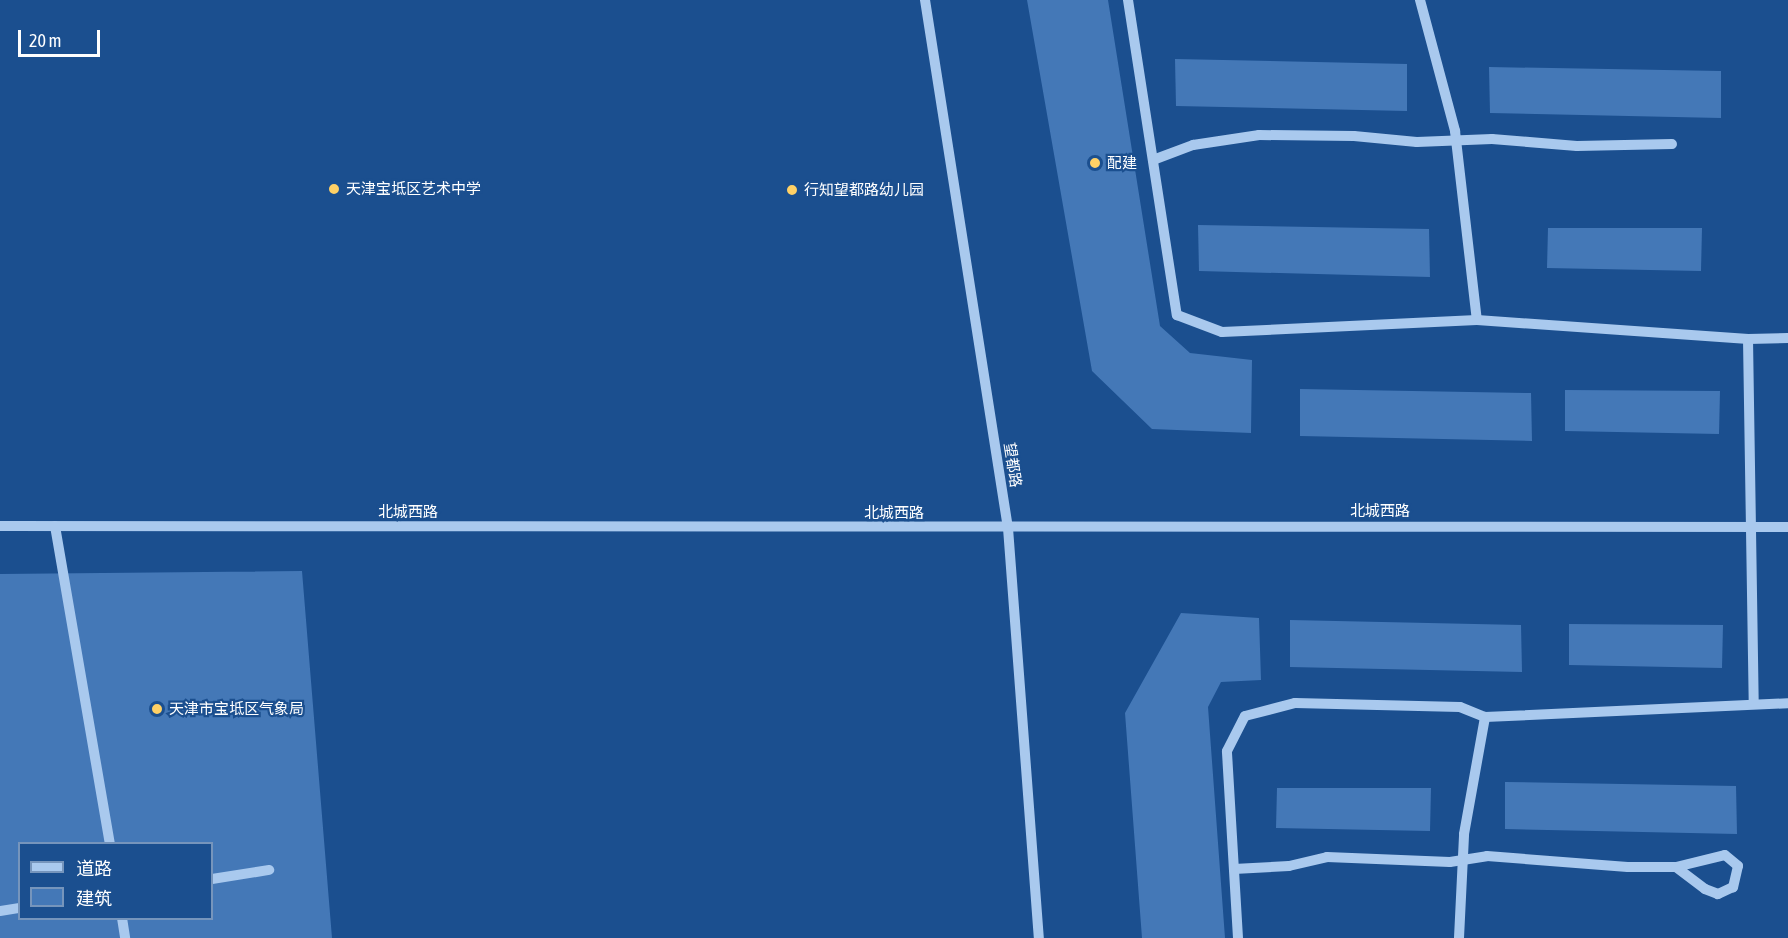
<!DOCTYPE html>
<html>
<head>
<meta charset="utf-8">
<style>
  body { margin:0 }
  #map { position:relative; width:1788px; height:938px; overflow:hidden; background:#1b4f8f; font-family:"Asap Condensed","Noto Sans SC",sans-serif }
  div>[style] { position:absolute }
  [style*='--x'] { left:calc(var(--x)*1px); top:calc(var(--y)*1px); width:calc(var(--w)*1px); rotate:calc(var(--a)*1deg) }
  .building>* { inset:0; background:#4478b7 }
  .minor>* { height:10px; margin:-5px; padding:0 5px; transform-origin:5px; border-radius:5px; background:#a9c9ee }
  .dots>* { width:16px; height:16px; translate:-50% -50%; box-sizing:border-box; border:3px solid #1b4f8f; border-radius:50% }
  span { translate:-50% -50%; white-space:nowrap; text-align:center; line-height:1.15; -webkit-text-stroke:4.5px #1b4f8f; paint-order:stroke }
  .poi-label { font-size:15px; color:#fff }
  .left { translate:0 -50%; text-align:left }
  .street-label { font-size:15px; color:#fff }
  .legend { position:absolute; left:18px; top:842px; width:195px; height:78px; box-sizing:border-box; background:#1b4f8f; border:2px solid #7695bc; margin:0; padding:8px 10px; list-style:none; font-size:18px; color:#fff }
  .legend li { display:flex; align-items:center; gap:12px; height:30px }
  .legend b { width:30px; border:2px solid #7695bc }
  .scale { position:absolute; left:18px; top:30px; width:82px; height:27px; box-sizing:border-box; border:3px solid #fff; border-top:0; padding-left:8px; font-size:18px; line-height:21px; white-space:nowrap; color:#fff; -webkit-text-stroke:4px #1b4f8f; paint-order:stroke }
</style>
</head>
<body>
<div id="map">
  <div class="building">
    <div style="clip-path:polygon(1027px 0,1108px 0,1160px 326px,1190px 353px,1252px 360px,1251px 433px,1152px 429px,1092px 371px)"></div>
    <div style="clip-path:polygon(1175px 59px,1407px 64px,1407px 111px,1176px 106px)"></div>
    <div style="clip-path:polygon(1489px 67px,1721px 71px,1721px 118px,1490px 113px)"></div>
    <div style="clip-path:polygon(1198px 225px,1429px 229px,1430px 277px,1199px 271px)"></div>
    <div style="clip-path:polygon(1548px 228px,1702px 228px,1701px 271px,1547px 268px)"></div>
    <div style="clip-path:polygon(1300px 389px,1531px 393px,1532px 441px,1300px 436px)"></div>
    <div style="clip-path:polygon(1565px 390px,1720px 391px,1719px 434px,1565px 431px)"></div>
    <div style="clip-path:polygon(evenodd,302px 571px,332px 938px,0 938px,0 574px,302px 571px,20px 844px,212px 844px,212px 918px,20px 918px,20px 844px)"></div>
    <div style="clip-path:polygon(1181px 613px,1259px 618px,1261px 680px,1221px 682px,1208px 707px,1225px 938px,1142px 938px,1125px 713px)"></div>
    <div style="clip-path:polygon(1290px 620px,1521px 625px,1522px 672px,1290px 667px)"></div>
    <div style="clip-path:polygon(1569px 624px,1723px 625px,1722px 668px,1569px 665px)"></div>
    <div style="clip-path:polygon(1505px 782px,1736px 786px,1737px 834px,1505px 829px)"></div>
    <div style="clip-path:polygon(1277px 788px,1431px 788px,1430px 831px,1276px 828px)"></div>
  </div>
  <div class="minor">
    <div style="--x:925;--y:0;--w:534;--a:81.07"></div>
    <div style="--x:1008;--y:528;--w:411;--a:85.7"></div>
    <div style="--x:1128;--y:0;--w:319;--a:81.2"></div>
    <div style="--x:1177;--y:315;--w:48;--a:20.7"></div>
    <div style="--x:1222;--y:332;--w:255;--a:-2.7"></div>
    <div style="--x:1477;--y:320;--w:272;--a:4"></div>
    <div style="--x:1748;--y:339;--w:40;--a:-1.4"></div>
    <div style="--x:1420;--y:0;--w:136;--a:75"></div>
    <div style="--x:1455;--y:131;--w:190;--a:83.4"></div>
    <div style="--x:1153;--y:160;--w:43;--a:-20.6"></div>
    <div style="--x:1193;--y:145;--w:67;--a:-8.6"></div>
    <div style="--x:1259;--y:135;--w:95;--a:0.6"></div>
    <div style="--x:1354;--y:136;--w:63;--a:5.4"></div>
    <div style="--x:1417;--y:142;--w:75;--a:-2.3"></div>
    <div style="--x:1492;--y:139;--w:85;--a:4.7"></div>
    <div style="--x:1577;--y:146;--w:95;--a:-1.2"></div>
    <div style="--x:1748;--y:339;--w:363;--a:89.1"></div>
    <div style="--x:0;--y:526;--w:1788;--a:0.03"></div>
    <div style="--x:55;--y:526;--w:323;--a:80.2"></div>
    <div style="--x:1234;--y:869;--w:55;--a:-3.1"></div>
    <div style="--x:1289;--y:866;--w:39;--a:-13"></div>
    <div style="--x:1327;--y:857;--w:123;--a:2.3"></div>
    <div style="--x:1450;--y:862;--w:37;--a:-9"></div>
    <div style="--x:1487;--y:856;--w:141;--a:4.5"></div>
    <div style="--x:1628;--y:867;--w:48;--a:0"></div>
    <div style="--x:1676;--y:867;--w:50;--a:-13.8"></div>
    <div style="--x:1725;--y:855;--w:17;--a:40"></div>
    <div style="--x:1738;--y:866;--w:22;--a:103"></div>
    <div style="--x:1733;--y:887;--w:17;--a:155"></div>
    <div style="--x:1718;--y:894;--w:14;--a:-159"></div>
    <div style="--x:1705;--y:889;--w:36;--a:-143"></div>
    <div style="--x:212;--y:879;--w:58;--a:-9"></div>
    <div style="--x:0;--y:911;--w:20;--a:-9"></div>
    <div style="--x:122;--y:918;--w:20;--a:81"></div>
    <div style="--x:1238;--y:938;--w:187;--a:-93.4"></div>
    <div style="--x:1227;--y:751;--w:39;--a:-63"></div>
    <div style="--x:1245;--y:716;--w:52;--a:-14.6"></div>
    <div style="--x:1295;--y:703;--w:165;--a:1.4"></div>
    <div style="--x:1460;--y:707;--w:27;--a:22"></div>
    <div style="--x:1459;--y:938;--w:104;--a:-87.2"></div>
    <div style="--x:1464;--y:834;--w:119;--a:-79.8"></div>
    <div style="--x:1485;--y:717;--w:303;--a:-2.6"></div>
  </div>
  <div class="dots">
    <div style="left:1095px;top:163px;background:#ffd166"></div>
    <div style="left:334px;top:189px;background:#ffd166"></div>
    <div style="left:792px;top:190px;background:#ffd166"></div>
    <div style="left:157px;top:709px;background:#ffd166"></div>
  </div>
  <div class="poi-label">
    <span class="left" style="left:1107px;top:163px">配建</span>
    <span class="left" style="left:346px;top:189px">天津宝坻区艺术中学</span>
    <span class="left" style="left:804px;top:190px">行知望都路幼儿园</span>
    <span class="left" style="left:169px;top:709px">天津市宝坻区气象局</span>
  </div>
  <div class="street-label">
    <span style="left:1013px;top:465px;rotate:81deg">望都路</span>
    <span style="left:1380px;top:511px">北城西路</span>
    <span style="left:408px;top:512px">北城西路</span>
    <span style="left:894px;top:513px">北城西路</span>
  </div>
  <ul class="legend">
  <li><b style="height:8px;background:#a9c9ee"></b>道路</li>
  <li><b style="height:16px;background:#4478b7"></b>建筑</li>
  </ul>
  <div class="scale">20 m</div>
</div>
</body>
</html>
